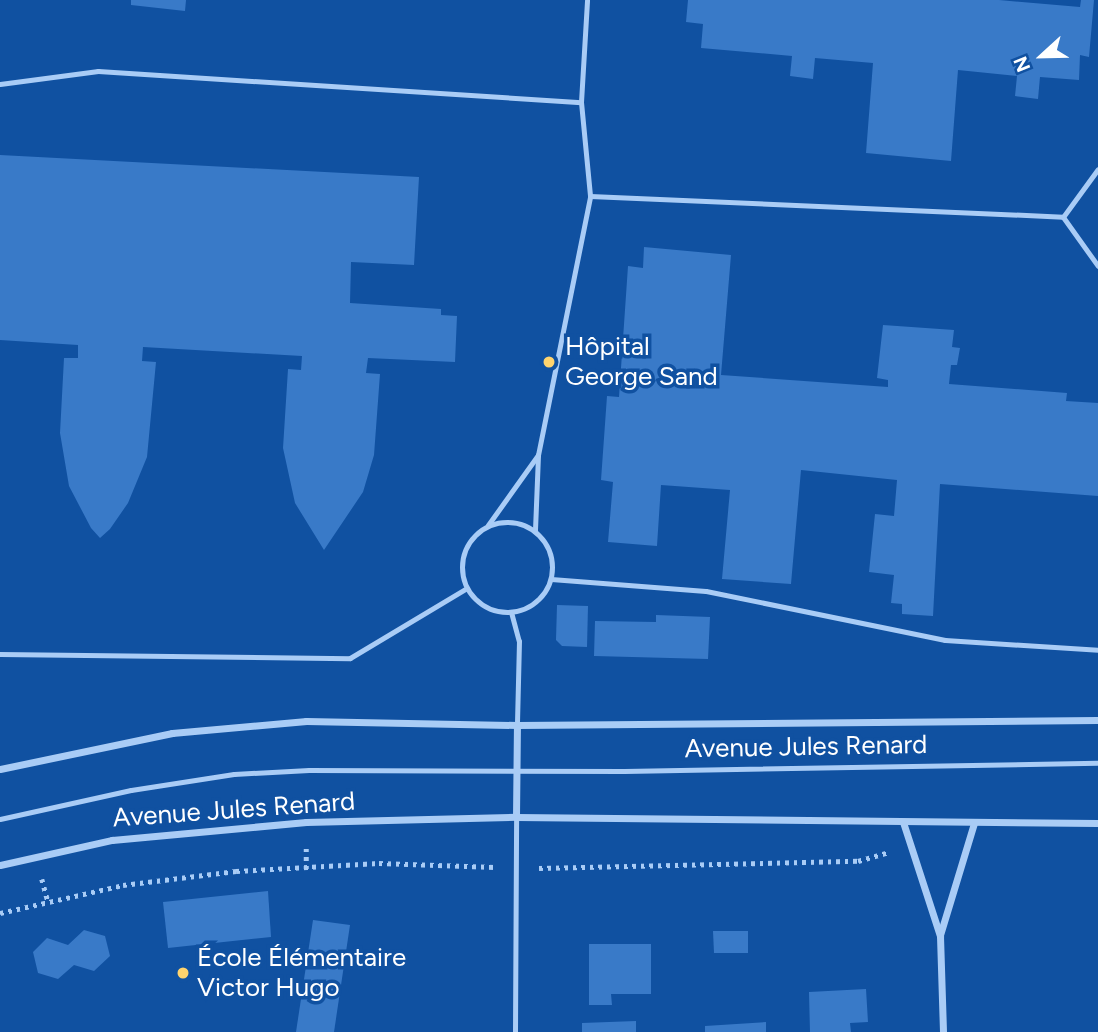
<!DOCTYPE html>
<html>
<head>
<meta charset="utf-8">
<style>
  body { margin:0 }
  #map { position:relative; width:1098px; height:1032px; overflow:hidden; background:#1051a1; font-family:Figtree,sans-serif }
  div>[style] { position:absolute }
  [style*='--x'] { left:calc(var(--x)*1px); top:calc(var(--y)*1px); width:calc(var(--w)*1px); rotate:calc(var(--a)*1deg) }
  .building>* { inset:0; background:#397ac8 }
  .path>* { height:4.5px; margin-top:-2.25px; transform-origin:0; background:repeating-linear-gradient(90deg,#a9ccf6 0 3.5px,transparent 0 8.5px) }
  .service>* { height:5px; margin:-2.5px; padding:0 2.5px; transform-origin:2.5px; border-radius:2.5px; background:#a9ccf6 }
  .service>.ring { margin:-2.5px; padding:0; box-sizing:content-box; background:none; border:5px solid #a9ccf6; border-radius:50% }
  .minor>* { height:7px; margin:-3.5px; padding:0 3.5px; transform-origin:3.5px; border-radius:3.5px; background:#a9ccf6 }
  .dots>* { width:19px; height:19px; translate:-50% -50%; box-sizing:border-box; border:4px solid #1051a1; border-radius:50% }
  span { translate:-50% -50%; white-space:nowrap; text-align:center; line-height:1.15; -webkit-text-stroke:7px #1051a1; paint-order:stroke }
  .poi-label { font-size:26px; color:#fff }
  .left { translate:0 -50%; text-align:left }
  .street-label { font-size:26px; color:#fff }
  .north { position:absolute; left:1007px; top:21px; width:70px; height:70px; -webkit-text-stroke:5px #1051a1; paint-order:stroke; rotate:248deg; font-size:19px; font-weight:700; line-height:28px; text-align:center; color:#fff }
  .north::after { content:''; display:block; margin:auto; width:24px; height:32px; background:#fff; clip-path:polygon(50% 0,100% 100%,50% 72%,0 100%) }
</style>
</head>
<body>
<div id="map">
  <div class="building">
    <div style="clip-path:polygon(131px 0,186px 0,185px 11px,131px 5px)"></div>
    <div style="clip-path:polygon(688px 0,999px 0,1080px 7px,1081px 0,1094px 0,1089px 57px,1080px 55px,1079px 80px,1040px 77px,1038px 99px,1015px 96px,1017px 76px,958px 70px,951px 161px,866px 153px,873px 63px,815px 58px,813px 79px,790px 76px,792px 56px,701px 48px,703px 24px,686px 22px)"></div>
    <div style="clip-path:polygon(0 155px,419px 177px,414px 265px,351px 262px,350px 303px,441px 309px,441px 315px,457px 316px,455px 362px,368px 358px,366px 373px,380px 374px,374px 455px,363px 492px,324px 550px,295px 503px,283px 448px,288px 369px,301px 370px,302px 356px,143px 347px,142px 361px,156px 362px,147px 457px,128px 503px,110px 529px,100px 538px,91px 528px,69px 486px,60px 433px,64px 358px,78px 358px,78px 345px,0 340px)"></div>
    <div style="clip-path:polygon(644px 247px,731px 255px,721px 375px,888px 387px,888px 380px,877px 378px,883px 325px,954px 330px,952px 347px,960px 348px,957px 365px,951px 365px,949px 384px,1067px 393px,1066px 401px,1098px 403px,1098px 496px,940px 484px,933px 616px,902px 614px,902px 604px,891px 603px,894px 575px,869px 572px,875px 514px,894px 516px,897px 480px,801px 470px,791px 584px,722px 579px,730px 490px,661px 485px,657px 546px,608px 542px,613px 482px,601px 480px,607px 396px,619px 397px,628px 266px,643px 268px)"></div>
    <div style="clip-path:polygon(557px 605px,588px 606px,587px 647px,562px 646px,556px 640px)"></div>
    <div style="clip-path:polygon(656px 615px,710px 617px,708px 659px,594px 656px,595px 621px,656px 622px)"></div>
    <div style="clip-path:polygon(268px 891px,271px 937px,168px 948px,163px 902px)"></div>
    <div style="clip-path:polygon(313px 920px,350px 925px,334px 1032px,296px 1032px)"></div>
    <div style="clip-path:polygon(84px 930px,105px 936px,110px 956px,94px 971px,74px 965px,58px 979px,38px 973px,33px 952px,47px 938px,68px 945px)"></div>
    <div style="clip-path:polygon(713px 931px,748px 931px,748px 953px,714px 953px)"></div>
    <div style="clip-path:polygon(589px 944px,651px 944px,651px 994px,611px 994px,612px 1005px,589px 1005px)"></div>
    <div style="clip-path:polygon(866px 989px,868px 1022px,850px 1023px,851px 1032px,810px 1032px,809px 992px)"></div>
    <div style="clip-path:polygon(636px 1021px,636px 1032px,582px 1032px,582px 1023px)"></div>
    <div style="clip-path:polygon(766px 1022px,766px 1032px,705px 1032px,705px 1026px)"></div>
  </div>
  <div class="path">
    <div style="--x:539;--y:868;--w:319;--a:-1.3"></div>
    <div style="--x:858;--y:861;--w:32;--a:-16"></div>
    <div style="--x:306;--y:869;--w:24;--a:-90"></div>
    <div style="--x:42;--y:879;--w:24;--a:75"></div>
    <div style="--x:0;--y:913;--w:126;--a:-12.8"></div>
    <div style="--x:123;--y:885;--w:114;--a:-7.1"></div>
    <div style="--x:236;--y:871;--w:143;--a:-3.2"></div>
    <div style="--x:379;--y:863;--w:116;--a:2"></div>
  </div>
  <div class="service">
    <div style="--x:0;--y:84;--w:99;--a:-7.6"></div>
    <div style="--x:98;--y:71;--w:484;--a:3.7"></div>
    <div style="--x:581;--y:102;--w:102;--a:-86.6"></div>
    <div style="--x:581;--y:102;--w:94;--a:84.5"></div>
    <div style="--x:1063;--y:217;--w:59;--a:-53.9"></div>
    <div style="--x:538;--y:455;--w:264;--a:-78.6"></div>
    <div style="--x:590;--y:196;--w:473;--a:2.5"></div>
    <div style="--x:1063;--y:217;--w:60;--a:54.5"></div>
    <div class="ring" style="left:462px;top:522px;width:85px;height:85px"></div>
    <div style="--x:488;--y:525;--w:86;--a:-54.5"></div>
    <div style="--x:538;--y:455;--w:76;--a:92.3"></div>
    <div style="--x:551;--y:579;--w:155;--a:4.4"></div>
    <div style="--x:706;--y:591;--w:244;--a:11.6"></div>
    <div style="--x:945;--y:640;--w:153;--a:3.7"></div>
    <div style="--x:511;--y:612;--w:30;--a:75"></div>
    <div style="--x:519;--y:641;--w:84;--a:91.4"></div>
    <div style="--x:0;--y:654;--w:350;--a:0.7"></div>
    <div style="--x:350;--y:658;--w:136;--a:-30.9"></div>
    <div style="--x:0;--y:819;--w:134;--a:-12.5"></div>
    <div style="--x:131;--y:790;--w:104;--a:-8.8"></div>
    <div style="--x:234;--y:774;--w:75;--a:-3.1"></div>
    <div style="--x:309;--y:770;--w:315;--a:0.2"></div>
    <div style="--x:624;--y:771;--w:474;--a:-1"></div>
    <div style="--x:515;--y:1032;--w:215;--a:-89.7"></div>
  </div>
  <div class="minor">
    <div style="--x:0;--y:769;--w:176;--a:-11.8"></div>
    <div style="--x:172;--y:733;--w:135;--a:-5.1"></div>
    <div style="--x:306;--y:721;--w:211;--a:1.1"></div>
    <div style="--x:517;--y:725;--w:581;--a:-0.49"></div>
    <div style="--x:516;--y:817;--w:92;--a:-89.4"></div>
    <div style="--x:903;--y:822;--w:120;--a:72"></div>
    <div style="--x:940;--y:936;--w:96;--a:88.2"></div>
    <div style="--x:0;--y:865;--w:115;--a:-12.6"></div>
    <div style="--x:112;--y:840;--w:195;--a:-5.3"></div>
    <div style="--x:306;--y:822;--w:210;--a:-1.4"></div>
    <div style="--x:516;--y:817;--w:582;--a:0.59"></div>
    <div style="--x:940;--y:935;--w:117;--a:-73.1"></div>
  </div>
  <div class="dots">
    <div style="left:549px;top:362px;background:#ffd46e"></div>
    <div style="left:183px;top:973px;background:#ffd46e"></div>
  </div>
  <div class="poi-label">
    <span class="left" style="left:565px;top:362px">Hôpital<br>George Sand</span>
    <span class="left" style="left:197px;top:973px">École Élémentaire<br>Victor Hugo</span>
  </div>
  <div class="street-label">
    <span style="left:806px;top:747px;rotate:-1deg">Avenue Jules Renard</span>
    <span style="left:234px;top:810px;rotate:-4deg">Avenue Jules Renard</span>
  </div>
  <div class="north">N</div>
</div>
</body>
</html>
